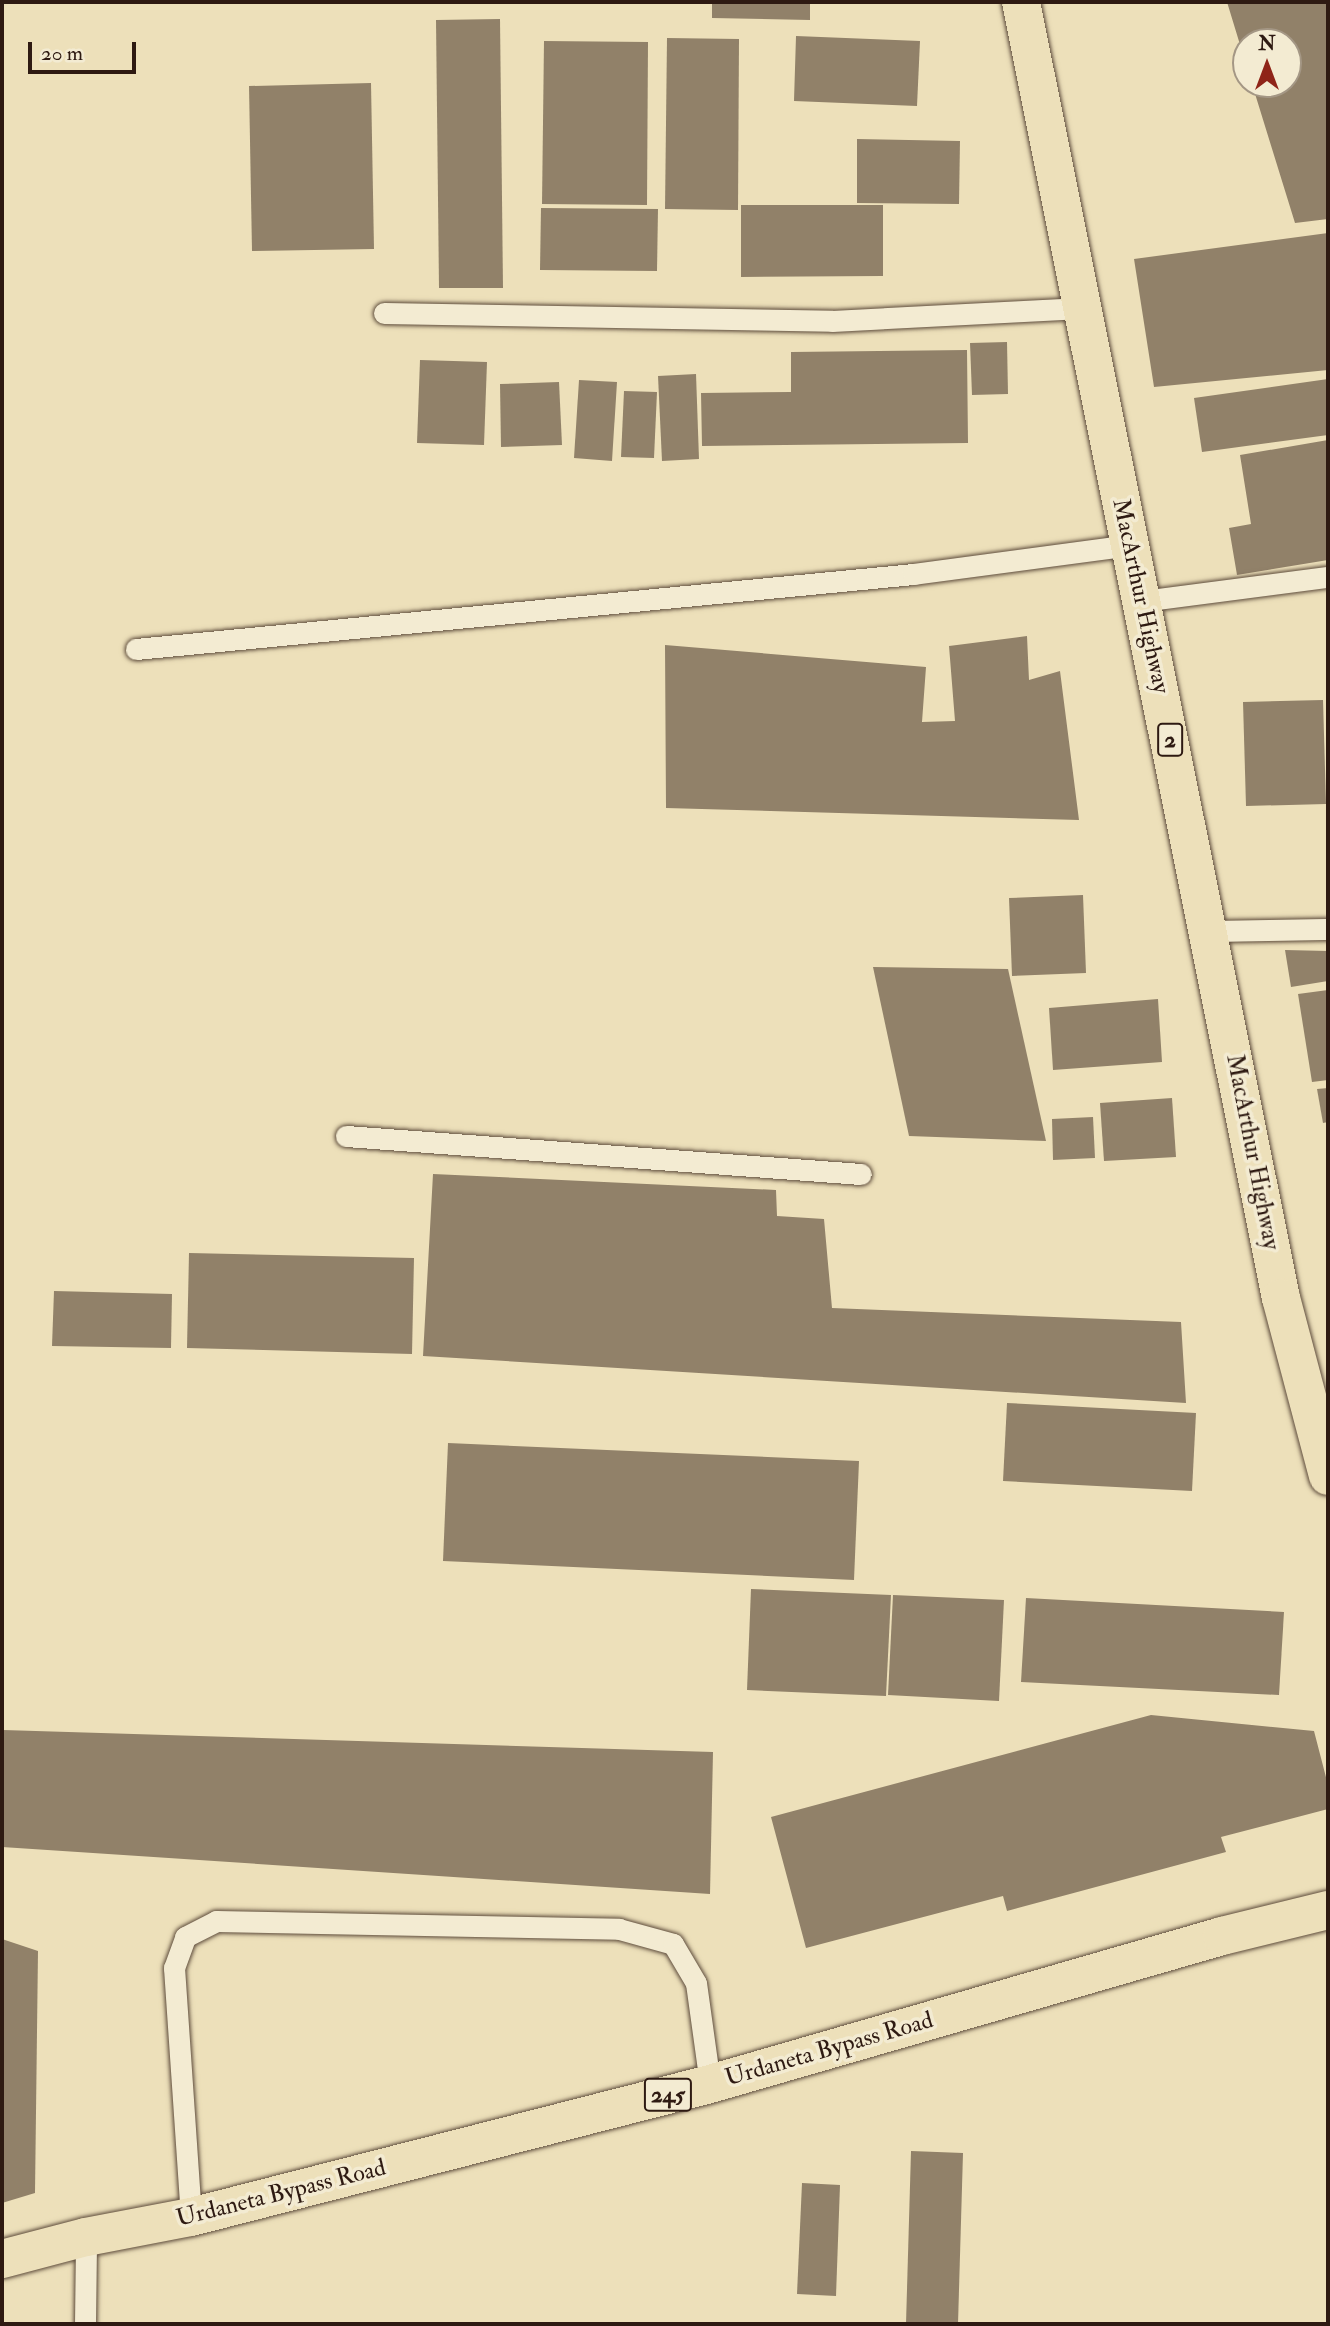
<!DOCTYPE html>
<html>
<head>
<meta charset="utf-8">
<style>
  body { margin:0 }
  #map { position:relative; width:1330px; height:2326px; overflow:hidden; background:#ede0ba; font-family:"IM FELL Double Pica",serif }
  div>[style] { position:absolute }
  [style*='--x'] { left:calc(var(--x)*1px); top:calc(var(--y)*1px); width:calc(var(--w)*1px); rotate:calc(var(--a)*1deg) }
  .building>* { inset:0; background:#918169 }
  .roads { filter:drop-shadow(0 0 2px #5e4c3c) drop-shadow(0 0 2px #5e4c3c) }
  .service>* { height:21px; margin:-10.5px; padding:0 10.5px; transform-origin:10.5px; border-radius:10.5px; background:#f3ebd2 }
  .primary>* { height:38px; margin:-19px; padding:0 19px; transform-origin:19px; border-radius:19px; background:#ede0ba }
  .trunk>* { height:38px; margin:-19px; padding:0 19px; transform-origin:19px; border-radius:19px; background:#ede0ba }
  span { translate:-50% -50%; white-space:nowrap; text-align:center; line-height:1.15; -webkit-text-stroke:7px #f3ebd2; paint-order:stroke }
  .shield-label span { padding:2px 5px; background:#f3ebd2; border:2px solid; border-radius:5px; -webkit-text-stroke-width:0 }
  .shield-label { font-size:23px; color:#2e1a12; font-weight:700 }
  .street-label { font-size:24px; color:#2e1a12 }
  .frame { position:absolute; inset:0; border:4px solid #2e1a12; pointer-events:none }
  .north { position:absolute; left:1232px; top:28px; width:70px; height:70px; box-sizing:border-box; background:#f3ebd2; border:2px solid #a49785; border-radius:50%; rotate:0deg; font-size:19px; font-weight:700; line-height:28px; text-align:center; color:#2e1a12 }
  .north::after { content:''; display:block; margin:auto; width:24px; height:32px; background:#8f2418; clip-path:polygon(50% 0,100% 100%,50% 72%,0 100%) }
  .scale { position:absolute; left:28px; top:42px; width:108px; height:32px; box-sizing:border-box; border:4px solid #2e1a12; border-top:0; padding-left:9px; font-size:21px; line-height:24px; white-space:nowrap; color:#2e1a12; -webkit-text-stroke:5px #f3ebd2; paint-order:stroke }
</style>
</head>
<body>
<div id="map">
  <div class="building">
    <div style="clip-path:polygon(712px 2px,810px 2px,810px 20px,712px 18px)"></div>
    <div style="clip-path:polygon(1227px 2px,1328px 2px,1328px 219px,1295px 223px,1252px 84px,1288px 84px,1288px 42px,1246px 42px,1245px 61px)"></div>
    <div style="clip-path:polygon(500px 19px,503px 288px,439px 288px,436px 20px)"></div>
    <div style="clip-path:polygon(796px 36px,920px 41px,917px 106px,794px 101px)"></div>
    <div style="clip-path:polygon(667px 38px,739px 39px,738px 210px,665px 209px)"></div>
    <div style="clip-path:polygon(544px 41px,648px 42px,647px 205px,542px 204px)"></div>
    <div style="clip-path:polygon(371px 83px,374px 249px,252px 251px,249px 86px)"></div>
    <div style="clip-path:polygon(857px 139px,960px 141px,959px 204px,857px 203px)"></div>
    <div style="clip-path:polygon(741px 205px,883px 205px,883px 276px,741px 277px)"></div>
    <div style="clip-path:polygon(541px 208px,658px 209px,657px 271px,540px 270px)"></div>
    <div style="clip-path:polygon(1328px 233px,1328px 370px,1154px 387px,1134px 259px)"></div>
    <div style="clip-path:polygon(1007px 342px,1008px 394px,972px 395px,970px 343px)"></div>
    <div style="clip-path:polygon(967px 350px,968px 443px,702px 446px,701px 393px,791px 392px,791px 352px)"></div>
    <div style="clip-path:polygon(420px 360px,487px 362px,484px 445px,417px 443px)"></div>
    <div style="clip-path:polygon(696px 374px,699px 459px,662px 461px,658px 376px)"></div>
    <div style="clip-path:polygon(1328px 379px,1328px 435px,1202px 452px,1194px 398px)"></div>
    <div style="clip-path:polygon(579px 380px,617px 382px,612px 461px,574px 458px)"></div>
    <div style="clip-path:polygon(559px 382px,562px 445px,501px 447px,500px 384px)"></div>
    <div style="clip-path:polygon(624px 391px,657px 392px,654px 458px,621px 457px)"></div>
    <div style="clip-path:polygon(1328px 440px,1328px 560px,1237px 575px,1229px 528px,1251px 524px,1240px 455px)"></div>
    <div style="clip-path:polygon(1027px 636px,1029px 680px,1060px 671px,1079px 820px,666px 808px,665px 645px,926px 667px,922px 722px,955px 721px,949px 646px)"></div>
    <div style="clip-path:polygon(1323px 700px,1326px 804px,1246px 806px,1243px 702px)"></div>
    <div style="clip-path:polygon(1083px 895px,1086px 973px,1012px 976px,1009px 898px)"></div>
    <div style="clip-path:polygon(1285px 950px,1328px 951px,1328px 981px,1291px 987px)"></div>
    <div style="clip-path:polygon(873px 967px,1008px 969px,1046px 1141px,909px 1136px)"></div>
    <div style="clip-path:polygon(1328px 990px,1328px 1080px,1312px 1082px,1298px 994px)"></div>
    <div style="clip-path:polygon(1158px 999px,1162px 1062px,1053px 1070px,1049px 1008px)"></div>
    <div style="clip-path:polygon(1328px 1088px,1328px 1122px,1323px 1123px,1317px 1089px)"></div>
    <div style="clip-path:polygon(1172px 1098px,1176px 1157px,1104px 1161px,1100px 1103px)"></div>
    <div style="clip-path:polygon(1093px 1117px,1095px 1158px,1053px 1160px,1052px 1119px)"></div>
    <div style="clip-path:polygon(433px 1174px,776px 1190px,777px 1216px,824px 1219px,832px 1308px,1181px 1322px,1186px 1403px,423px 1356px)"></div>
    <div style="clip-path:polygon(189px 1253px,414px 1258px,412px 1354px,187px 1348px)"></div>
    <div style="clip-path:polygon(54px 1291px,172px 1294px,171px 1348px,52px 1346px)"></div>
    <div style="clip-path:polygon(1007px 1403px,1196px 1413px,1192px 1491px,1003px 1481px)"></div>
    <div style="clip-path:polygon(448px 1443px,859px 1461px,854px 1580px,443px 1561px)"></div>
    <div style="clip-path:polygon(751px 1589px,891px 1595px,886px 1696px,747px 1690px)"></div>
    <div style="clip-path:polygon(893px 1595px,1004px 1600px,999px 1701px,888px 1695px)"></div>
    <div style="clip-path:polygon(1026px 1598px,1284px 1612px,1279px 1695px,1021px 1682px)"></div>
    <div style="clip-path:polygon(1151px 1715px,1314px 1731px,1328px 1785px,1328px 1809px,1221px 1837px,1226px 1852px,1007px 1911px,1003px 1896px,806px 1948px,771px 1817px)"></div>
    <div style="clip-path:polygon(3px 1730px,713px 1752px,710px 1894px,2px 1847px)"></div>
    <div style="clip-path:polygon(2px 1939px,38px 1951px,35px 2193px,2px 2203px)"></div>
    <div style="clip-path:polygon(911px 2151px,963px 2153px,958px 2324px,906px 2324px)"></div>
    <div style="clip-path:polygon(802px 2183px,840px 2185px,836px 2296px,797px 2294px)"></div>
  </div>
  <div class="roads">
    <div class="service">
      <div style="--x:384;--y:313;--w:448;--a:1"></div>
      <div style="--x:832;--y:321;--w:250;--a:-3"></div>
      <div style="--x:1142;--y:601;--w:188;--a:-7.4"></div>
      <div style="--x:136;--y:649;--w:781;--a:-5.51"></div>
      <div style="--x:913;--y:574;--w:220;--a:-7.6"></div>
      <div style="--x:1209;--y:931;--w:119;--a:-1"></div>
      <div style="--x:346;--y:1136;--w:516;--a:4.22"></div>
      <div style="--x:191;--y:2217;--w:250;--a:-93.9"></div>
      <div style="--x:174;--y:1968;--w:33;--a:-70"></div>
      <div style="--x:185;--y:1937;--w:35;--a:-27"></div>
      <div style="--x:216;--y:1921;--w:403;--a:1.1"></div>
      <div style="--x:619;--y:1929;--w:56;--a:15.5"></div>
      <div style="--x:673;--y:1944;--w:45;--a:59.5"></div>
      <div style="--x:696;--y:1983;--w:102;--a:82.1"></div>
      <div style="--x:85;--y:2324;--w:87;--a:-89.3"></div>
    </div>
    <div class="primary">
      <div style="--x:1021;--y:2;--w:1322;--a:78.66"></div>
      <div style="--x:1281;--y:1298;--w:184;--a:75.2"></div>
    </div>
    <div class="trunk">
      <div style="--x:2;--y:2259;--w:87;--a:-14.7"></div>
      <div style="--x:86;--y:2237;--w:107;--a:-10.8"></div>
      <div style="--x:191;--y:2217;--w:536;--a:-14.37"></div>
      <div style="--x:710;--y:2084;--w:533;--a:-16.12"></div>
      <div style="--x:1222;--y:1936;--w:109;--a:-13.8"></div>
    </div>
  </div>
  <div class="shield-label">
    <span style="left:1170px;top:740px">2</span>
    <span style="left:668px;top:2095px">245</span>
  </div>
  <div class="street-label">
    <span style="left:1141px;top:596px;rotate:78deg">MacArthur Highway</span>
    <span style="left:1253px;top:1152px;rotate:79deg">MacArthur Highway</span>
    <span style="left:829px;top:2049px;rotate:-16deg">Urdaneta Bypass Road</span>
    <span style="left:281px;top:2193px;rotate:-14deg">Urdaneta Bypass Road</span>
  </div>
  <div class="frame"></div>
  <div class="north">N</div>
  <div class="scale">20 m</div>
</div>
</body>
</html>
